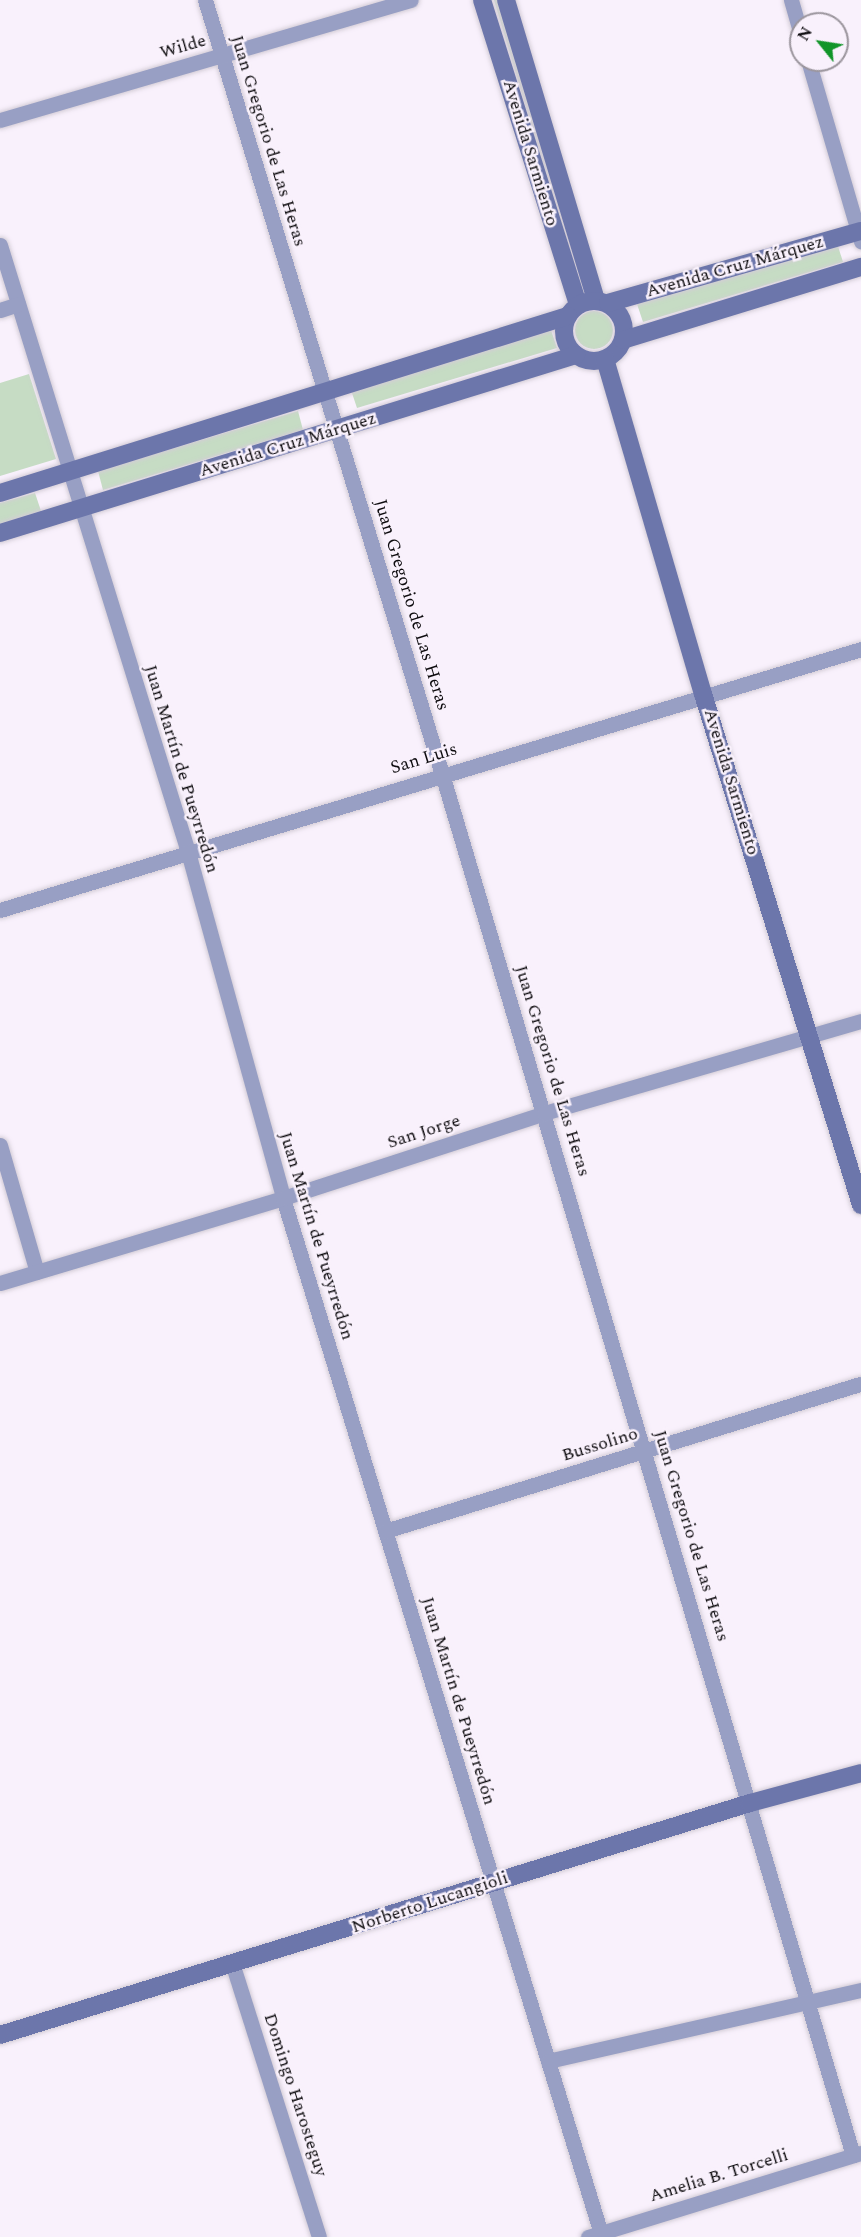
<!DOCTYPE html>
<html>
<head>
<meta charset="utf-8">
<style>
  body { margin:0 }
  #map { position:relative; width:861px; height:2237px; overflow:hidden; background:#f9f1fc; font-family:Spectral,serif }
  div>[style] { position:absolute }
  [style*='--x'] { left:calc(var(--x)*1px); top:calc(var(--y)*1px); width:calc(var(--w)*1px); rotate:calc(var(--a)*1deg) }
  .green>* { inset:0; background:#c6dcc4 }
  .round { border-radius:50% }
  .roads { filter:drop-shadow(0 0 2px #d3ccd6) drop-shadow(0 0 2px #d3ccd6) }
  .street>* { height:15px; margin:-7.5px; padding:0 7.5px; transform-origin:7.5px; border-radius:7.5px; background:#989fc4 }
  .secondary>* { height:18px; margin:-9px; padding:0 9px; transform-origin:9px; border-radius:9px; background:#6c76ab }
  .secondary>.ring { margin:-9px; padding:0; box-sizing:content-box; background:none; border:18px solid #6c76ab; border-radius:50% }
  span { translate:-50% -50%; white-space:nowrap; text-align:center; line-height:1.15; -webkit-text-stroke:5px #f9f1fc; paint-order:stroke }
  .street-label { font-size:18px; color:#0d0b0e }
  .north { position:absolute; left:789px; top:12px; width:60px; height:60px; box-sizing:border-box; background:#f9f1fc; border:2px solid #9b959d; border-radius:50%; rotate:300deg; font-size:16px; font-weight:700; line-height:24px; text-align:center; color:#0d0b0e }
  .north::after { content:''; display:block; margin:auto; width:21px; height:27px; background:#119529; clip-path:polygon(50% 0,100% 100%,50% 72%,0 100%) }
</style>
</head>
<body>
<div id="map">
  <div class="green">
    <div style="clip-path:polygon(494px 0,499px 0,583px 285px,579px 286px)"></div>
    <div style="clip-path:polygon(837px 243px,843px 262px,643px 322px,637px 304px)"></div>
    <div class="round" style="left:575px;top:311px;width:38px;height:38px"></div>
    <div style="clip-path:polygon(551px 330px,557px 348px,357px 408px,351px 390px)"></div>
    <div style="clip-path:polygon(29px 374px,56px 459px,0 476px,0 383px)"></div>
    <div style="clip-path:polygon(298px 411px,303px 430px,103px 490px,98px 471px)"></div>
    <div style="clip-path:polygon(35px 493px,41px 511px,0 524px,0 503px)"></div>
  </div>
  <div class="roads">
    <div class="street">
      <div style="--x:205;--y:0;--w:809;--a:72.98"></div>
      <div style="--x:442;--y:774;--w:1441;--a:73.43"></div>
      <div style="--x:791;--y:0;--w:35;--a:74"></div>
      <div style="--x:808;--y:60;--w:189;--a:73.7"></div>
      <div style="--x:0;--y:120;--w:428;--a:-16.3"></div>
      <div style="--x:0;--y:245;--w:635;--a:72.79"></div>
      <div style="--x:188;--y:852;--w:359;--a:74.6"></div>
      <div style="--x:283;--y:1198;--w:1087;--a:72.93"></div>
      <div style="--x:0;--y:310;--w:19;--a:-18"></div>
      <div style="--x:0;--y:910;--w:900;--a:-16.86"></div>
      <div style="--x:0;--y:1145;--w:132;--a:73.8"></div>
      <div style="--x:0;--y:1283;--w:295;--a:-16.7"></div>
      <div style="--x:283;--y:1198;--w:274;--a:-18"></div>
      <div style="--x:544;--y:1113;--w:330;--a:-16.2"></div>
      <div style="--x:385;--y:1531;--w:498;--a:-17.2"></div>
      <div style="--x:233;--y:1966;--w:284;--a:72.4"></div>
      <div style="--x:548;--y:2061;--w:321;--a:-12.8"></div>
      <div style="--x:588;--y:2237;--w:286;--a:-17.1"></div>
    </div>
    <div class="secondary">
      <div style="--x:482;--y:0;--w:320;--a:72.5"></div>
      <div style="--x:506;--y:0;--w:313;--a:73.3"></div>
      <div class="ring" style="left:564px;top:301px;width:42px;height:42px"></div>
      <div style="--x:608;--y:303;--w:263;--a:-15.9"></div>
      <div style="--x:623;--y:340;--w:249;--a:-17.1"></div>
      <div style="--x:605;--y:359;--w:349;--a:73.7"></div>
      <div style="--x:703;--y:694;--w:535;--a:72.82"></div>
      <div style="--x:0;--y:493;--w:595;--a:-17.31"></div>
      <div style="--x:0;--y:533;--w:603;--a:-17.17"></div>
      <div style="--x:0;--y:2035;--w:785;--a:-17.19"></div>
      <div style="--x:750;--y:1803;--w:115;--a:-15.1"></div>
    </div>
  </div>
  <div class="street-label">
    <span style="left:183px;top:47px;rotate:-16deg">Wilde</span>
    <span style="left:268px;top:141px;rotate:73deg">Juan Gregorio de Las Heras</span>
    <span style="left:530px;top:153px;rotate:73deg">Avenida Sarmiento</span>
    <span style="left:735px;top:267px;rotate:-16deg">Avenida Cruz Márquez</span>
    <span style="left:288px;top:445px;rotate:-17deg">Avenida Cruz Márquez</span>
    <span style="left:411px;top:605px;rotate:73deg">Juan Gregorio de Las Heras</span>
    <span style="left:424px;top:759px;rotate:-17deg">San Luis</span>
    <span style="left:181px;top:769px;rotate:73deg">Juan Martín de Pueyrredón</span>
    <span style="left:731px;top:782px;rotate:73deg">Avenida Sarmiento</span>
    <span style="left:552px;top:1071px;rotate:73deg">Juan Gregorio de Las Heras</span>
    <span style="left:424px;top:1132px;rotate:-18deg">San Jorge</span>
    <span style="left:316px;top:1236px;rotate:73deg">Juan Martín de Pueyrredón</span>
    <span style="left:600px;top:1445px;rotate:-17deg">Bussolino</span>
    <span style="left:691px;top:1536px;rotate:73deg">Juan Gregorio de Las Heras</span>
    <span style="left:458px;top:1701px;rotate:73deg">Juan Martín de Pueyrredón</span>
    <span style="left:430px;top:1903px;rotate:-18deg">Norberto Lucangioli</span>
    <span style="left:295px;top:2095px;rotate:72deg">Domingo Harosteguy</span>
    <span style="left:719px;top:2176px;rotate:-17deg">Amelia B. Torcelli</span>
  </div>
  <div class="north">N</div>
</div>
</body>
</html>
